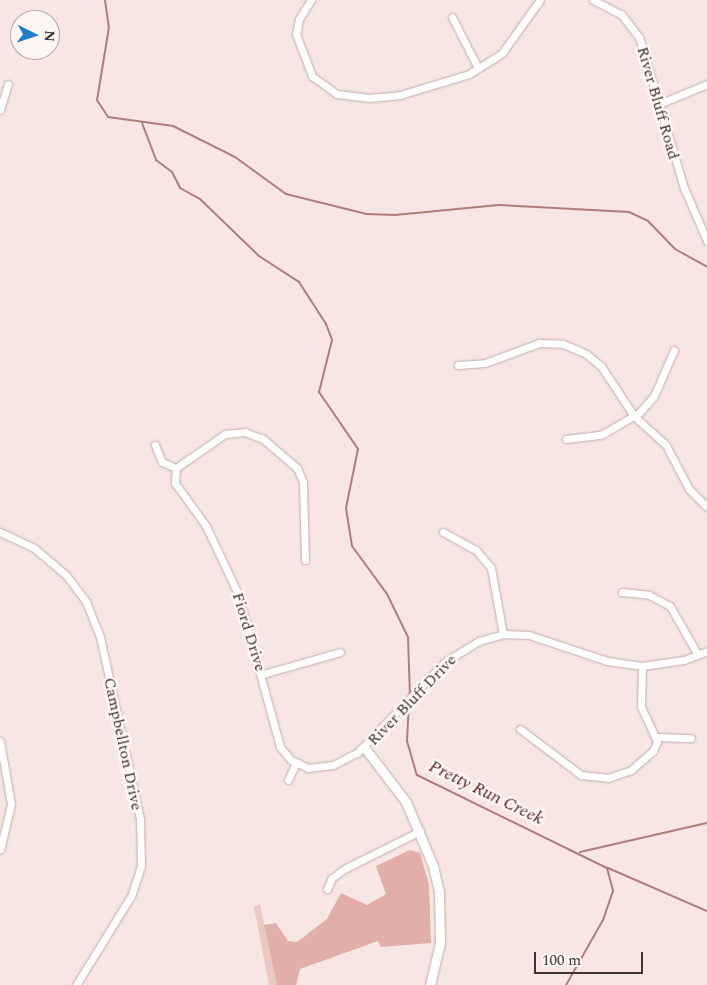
<!DOCTYPE html>
<html>
<head>
<meta charset="utf-8">
<style>
  body { margin:0 }
  #map { position:relative; width:707px; height:985px; overflow:hidden; background:#f8e6e4; font-family:Spectral,serif }
  div>[style] { position:absolute }
  [style*='--x'] { left:calc(var(--x)*1px); top:calc(var(--y)*1px); width:calc(var(--w)*1px); rotate:calc(var(--a)*1deg) }
  .green>* { inset:0; background:#ecc8c3 }
  .forest>* { inset:0; background:#e1aea9 }
  .stream>* { height:2px; margin:-1px; padding:0 1px; transform-origin:1px; border-radius:1px; background:#ae7f7a }
  .roads { filter:drop-shadow(0 0 1px #bfaeac) drop-shadow(0 0 1px #bfaeac) }
  .minor>* { height:7px; margin:-3.5px; padding:0 3.5px; transform-origin:3.5px; border-radius:3.5px; background:#fff }
  .tertiary>* { height:9px; margin:-4.5px; padding:0 4.5px; transform-origin:4.5px; border-radius:4.5px; background:#fff }
  span { translate:-50% -50%; white-space:nowrap; text-align:center; line-height:1.15; -webkit-text-stroke:5px #fef6f5; paint-order:stroke }
  .street-label { font-size:16px; color:#3b3433 }
  .water-label { font-size:18px; color:#571b19; font-style:italic }
  .north { position:absolute; left:10px; top:10px; width:50px; height:50px; box-sizing:border-box; background:#fef6f5; border:1px solid #b0a8a7; border-radius:50%; rotate:94deg; font-size:14px; font-weight:700; line-height:20px; text-align:center; color:#3b3433 }
  .north::after { content:''; display:block; margin:auto; width:18px; height:22px; background:#1c7fcb; clip-path:polygon(50% 0,100% 100%,50% 72%,0 100%) }
  .scale { position:absolute; left:534px; top:952px; width:109px; height:22px; box-sizing:border-box; border:2px solid #3b3433; border-top:0; padding-left:6px; font-size:15px; line-height:18px; white-space:nowrap; color:#3b3433; -webkit-text-stroke:4px #fef6f5; paint-order:stroke }
</style>
</head>
<body>
<div id="map">
  <div class="green">
    <div style="clip-path:polygon(260px 904px,277px 985px,269px 985px,254px 907px)"></div>
  </div>
  <div class="forest">
    <div style="clip-path:polygon(410px 850px,420px 853px,429px 885px,431px 943px,381px 947px,378px 941px,300px 969px,296px 985px,277px 985px,264px 925px,276px 923px,288px 941px,297px 942px,327px 919px,341px 893px,367px 905px,386px 894px,376px 866px)"></div>
  </div>
  <div class="stream">
    <div style="--x:105;--y:0;--w:27;--a:82"></div>
    <div style="--x:109;--y:27;--w:74;--a:99.3"></div>
    <div style="--x:97;--y:100;--w:20;--a:57"></div>
    <div style="--x:108;--y:117;--w:66;--a:7.9"></div>
    <div style="--x:173;--y:126;--w:69;--a:26.6"></div>
    <div style="--x:235;--y:157;--w:63;--a:36"></div>
    <div style="--x:286;--y:194;--w:82;--a:14"></div>
    <div style="--x:366;--y:214;--w:29;--a:2"></div>
    <div style="--x:395;--y:215;--w:104;--a:-5.5"></div>
    <div style="--x:499;--y:205;--w:130;--a:3.1"></div>
    <div style="--x:629;--y:212;--w:21;--a:25"></div>
    <div style="--x:648;--y:221;--w:39;--a:46"></div>
    <div style="--x:675;--y:249;--w:37;--a:29"></div>
    <div style="--x:142;--y:123;--w:40;--a:69"></div>
    <div style="--x:156;--y:160;--w:20;--a:37"></div>
    <div style="--x:172;--y:172;--w:18;--a:63"></div>
    <div style="--x:180;--y:188;--w:23;--a:29"></div>
    <div style="--x:200;--y:199;--w:82;--a:44"></div>
    <div style="--x:259;--y:256;--w:48;--a:33"></div>
    <div style="--x:299;--y:282;--w:50;--a:57.3"></div>
    <div style="--x:326;--y:324;--w:17;--a:69"></div>
    <div style="--x:332;--y:340;--w:54;--a:104"></div>
    <div style="--x:319;--y:392;--w:69;--a:55.6"></div>
    <div style="--x:358;--y:449;--w:60;--a:101.5"></div>
    <div style="--x:346;--y:508;--w:38;--a:81"></div>
    <div style="--x:352;--y:546;--w:59;--a:53.9"></div>
    <div style="--x:387;--y:594;--w:48;--a:64"></div>
    <div style="--x:408;--y:637;--w:59;--a:88.1"></div>
    <div style="--x:409;--y:703;--w:38;--a:93"></div>
    <div style="--x:407;--y:741;--w:35;--a:74"></div>
    <div style="--x:417;--y:775;--w:212;--a:26.1"></div>
    <div style="--x:607;--y:868;--w:24;--a:75"></div>
    <div style="--x:613;--y:891;--w:31;--a:109"></div>
    <div style="--x:603;--y:920;--w:75;--a:119.6"></div>
    <div style="--x:580;--y:852;--w:130;--a:-12.9"></div>
    <div style="--x:608;--y:868;--w:108;--a:23.5"></div>
  </div>
  <div class="roads">
    <div class="minor">
      <div style="--x:311;--y:0;--w:22;--a:122"></div>
      <div style="--x:299;--y:19;--w:15;--a:101"></div>
      <div style="--x:296;--y:34;--w:45;--a:69.1"></div>
      <div style="--x:312;--y:76;--w:31;--a:36"></div>
      <div style="--x:337;--y:94;--w:31;--a:7"></div>
      <div style="--x:368;--y:98;--w:32;--a:-5"></div>
      <div style="--x:400;--y:95;--w:72;--a:-16.9"></div>
      <div style="--x:469;--y:74;--w:39;--a:-32"></div>
      <div style="--x:502;--y:53;--w:65;--a:-54.4"></div>
      <div style="--x:593;--y:0;--w:31;--a:27"></div>
      <div style="--x:621;--y:14;--w:29;--a:52"></div>
      <div style="--x:639;--y:37;--w:158;--a:73.4"></div>
      <div style="--x:684;--y:188;--w:58;--a:66.5"></div>
      <div style="--x:452;--y:17;--w:57;--a:63"></div>
      <div style="--x:659;--y:104;--w:52;--a:-22.6"></div>
      <div style="--x:0;--y:110;--w:27;--a:-73"></div>
      <div style="--x:458;--y:365;--w:27;--a:-4"></div>
      <div style="--x:485;--y:363;--w:58;--a:-20.3"></div>
      <div style="--x:539;--y:343;--w:24;--a:2"></div>
      <div style="--x:563;--y:344;--w:25;--a:23"></div>
      <div style="--x:586;--y:354;--w:19;--a:39"></div>
      <div style="--x:601;--y:366;--w:60;--a:56.6"></div>
      <div style="--x:634;--y:416;--w:43;--a:42.2"></div>
      <div style="--x:666;--y:445;--w:50;--a:62.4"></div>
      <div style="--x:689;--y:489;--w:25;--a:45"></div>
      <div style="--x:566;--y:439;--w:35;--a:-7"></div>
      <div style="--x:601;--y:435;--w:45;--a:-30.5"></div>
      <div style="--x:640;--y:412;--w:21;--a:-49"></div>
      <div style="--x:654;--y:396;--w:50;--a:-66.5"></div>
      <div style="--x:155;--y:445;--w:18;--a:68"></div>
      <div style="--x:162;--y:462;--w:15;--a:23"></div>
      <div style="--x:0;--y:532;--w:38;--a:25"></div>
      <div style="--x:34;--y:548;--w:42;--a:40.2"></div>
      <div style="--x:66;--y:575;--w:34;--a:53"></div>
      <div style="--x:86;--y:602;--w:38;--a:68"></div>
      <div style="--x:100;--y:637;--w:186;--a:77.6"></div>
      <div style="--x:140;--y:819;--w:47;--a:88.8"></div>
      <div style="--x:141;--y:866;--w:32;--a:108"></div>
      <div style="--x:131;--y:896;--w:105;--a:121.7"></div>
      <div style="--x:443;--y:532;--w:38;--a:29"></div>
      <div style="--x:476;--y:550;--w:23;--a:50"></div>
      <div style="--x:491;--y:568;--w:67;--a:79.7"></div>
      <div style="--x:305;--y:560;--w:78;--a:-91.5"></div>
      <div style="--x:303;--y:482;--w:15;--a:-113"></div>
      <div style="--x:297;--y:468;--w:45;--a:-139.5"></div>
      <div style="--x:263;--y:439;--w:19;--a:-159"></div>
      <div style="--x:245;--y:432;--w:20;--a:174"></div>
      <div style="--x:225;--y:434;--w:60;--a:145.2"></div>
      <div style="--x:176;--y:468;--w:15;--a:94"></div>
      <div style="--x:175;--y:483;--w:53;--a:54.2"></div>
      <div style="--x:206;--y:526;--w:75;--a:64.8"></div>
      <div style="--x:238;--y:594;--w:159;--a:74.6"></div>
      <div style="--x:280;--y:747;--w:17;--a:50"></div>
      <div style="--x:291;--y:760;--w:19;--a:25"></div>
      <div style="--x:308;--y:768;--w:25;--a:-7"></div>
      <div style="--x:333;--y:765;--w:27;--a:-27"></div>
      <div style="--x:357;--y:753;--w:127;--a:-46"></div>
      <div style="--x:445;--y:662;--w:40;--a:-32"></div>
      <div style="--x:479;--y:641;--w:25;--a:-16"></div>
      <div style="--x:503;--y:634;--w:26;--a:2"></div>
      <div style="--x:529;--y:635;--w:82;--a:18.4"></div>
      <div style="--x:607;--y:661;--w:35;--a:8"></div>
      <div style="--x:642;--y:666;--w:42;--a:-8.1"></div>
      <div style="--x:684;--y:660;--w:25;--a:-21"></div>
      <div style="--x:622;--y:592;--w:27;--a:6"></div>
      <div style="--x:649;--y:595;--w:24;--a:28"></div>
      <div style="--x:670;--y:606;--w:56;--a:60.3"></div>
      <div style="--x:263;--y:674;--w:80;--a:-15.9"></div>
      <div style="--x:520;--y:729;--w:76;--a:37"></div>
      <div style="--x:581;--y:775;--w:27;--a:6"></div>
      <div style="--x:608;--y:778;--w:24;--a:-19"></div>
      <div style="--x:631;--y:770;--w:29;--a:-41"></div>
      <div style="--x:653;--y:751;--w:11;--a:-68"></div>
      <div style="--x:657;--y:741;--w:38;--a:-115"></div>
      <div style="--x:641;--y:707;--w:41;--a:-88.6"></div>
      <div style="--x:656;--y:737;--w:35;--a:2"></div>
      <div style="--x:0;--y:741;--w:64;--a:80.1"></div>
      <div style="--x:11;--y:804;--w:47;--a:103.4"></div>
      <div style="--x:288;--y:780;--w:19;--a:-65"></div>
      <div style="--x:327;--y:889;--w:12;--a:-66"></div>
      <div style="--x:332;--y:878;--w:17;--a:-36"></div>
      <div style="--x:346;--y:868;--w:83;--a:-26.6"></div>
    </div>
    <div class="tertiary">
      <div style="--x:364;--y:747;--w:69;--a:52.6"></div>
      <div style="--x:406;--y:802;--w:69;--a:67.1"></div>
      <div style="--x:433;--y:866;--w:26;--a:77"></div>
      <div style="--x:439;--y:891;--w:52;--a:88.9"></div>
      <div style="--x:440;--y:943;--w:43;--a:103.4"></div>
    </div>
  </div>
  <div class="street-label">
    <span style="left:658px;top:103px;rotate:74deg">River Bluff Road</span>
    <span style="left:249px;top:632px;rotate:73deg">Fiord Drive</span>
    <span style="left:412px;top:700px;rotate:-46deg">River Bluff Drive</span>
    <span style="left:123px;top:744px;rotate:78deg">Campbellton Drive</span>
  </div>
  <div class="water-label">
    <span style="left:486px;top:793px;rotate:26deg">Pretty Run Creek</span>
  </div>
  <div class="north">N</div>
  <div class="scale">100 m</div>
</div>
</body>
</html>
